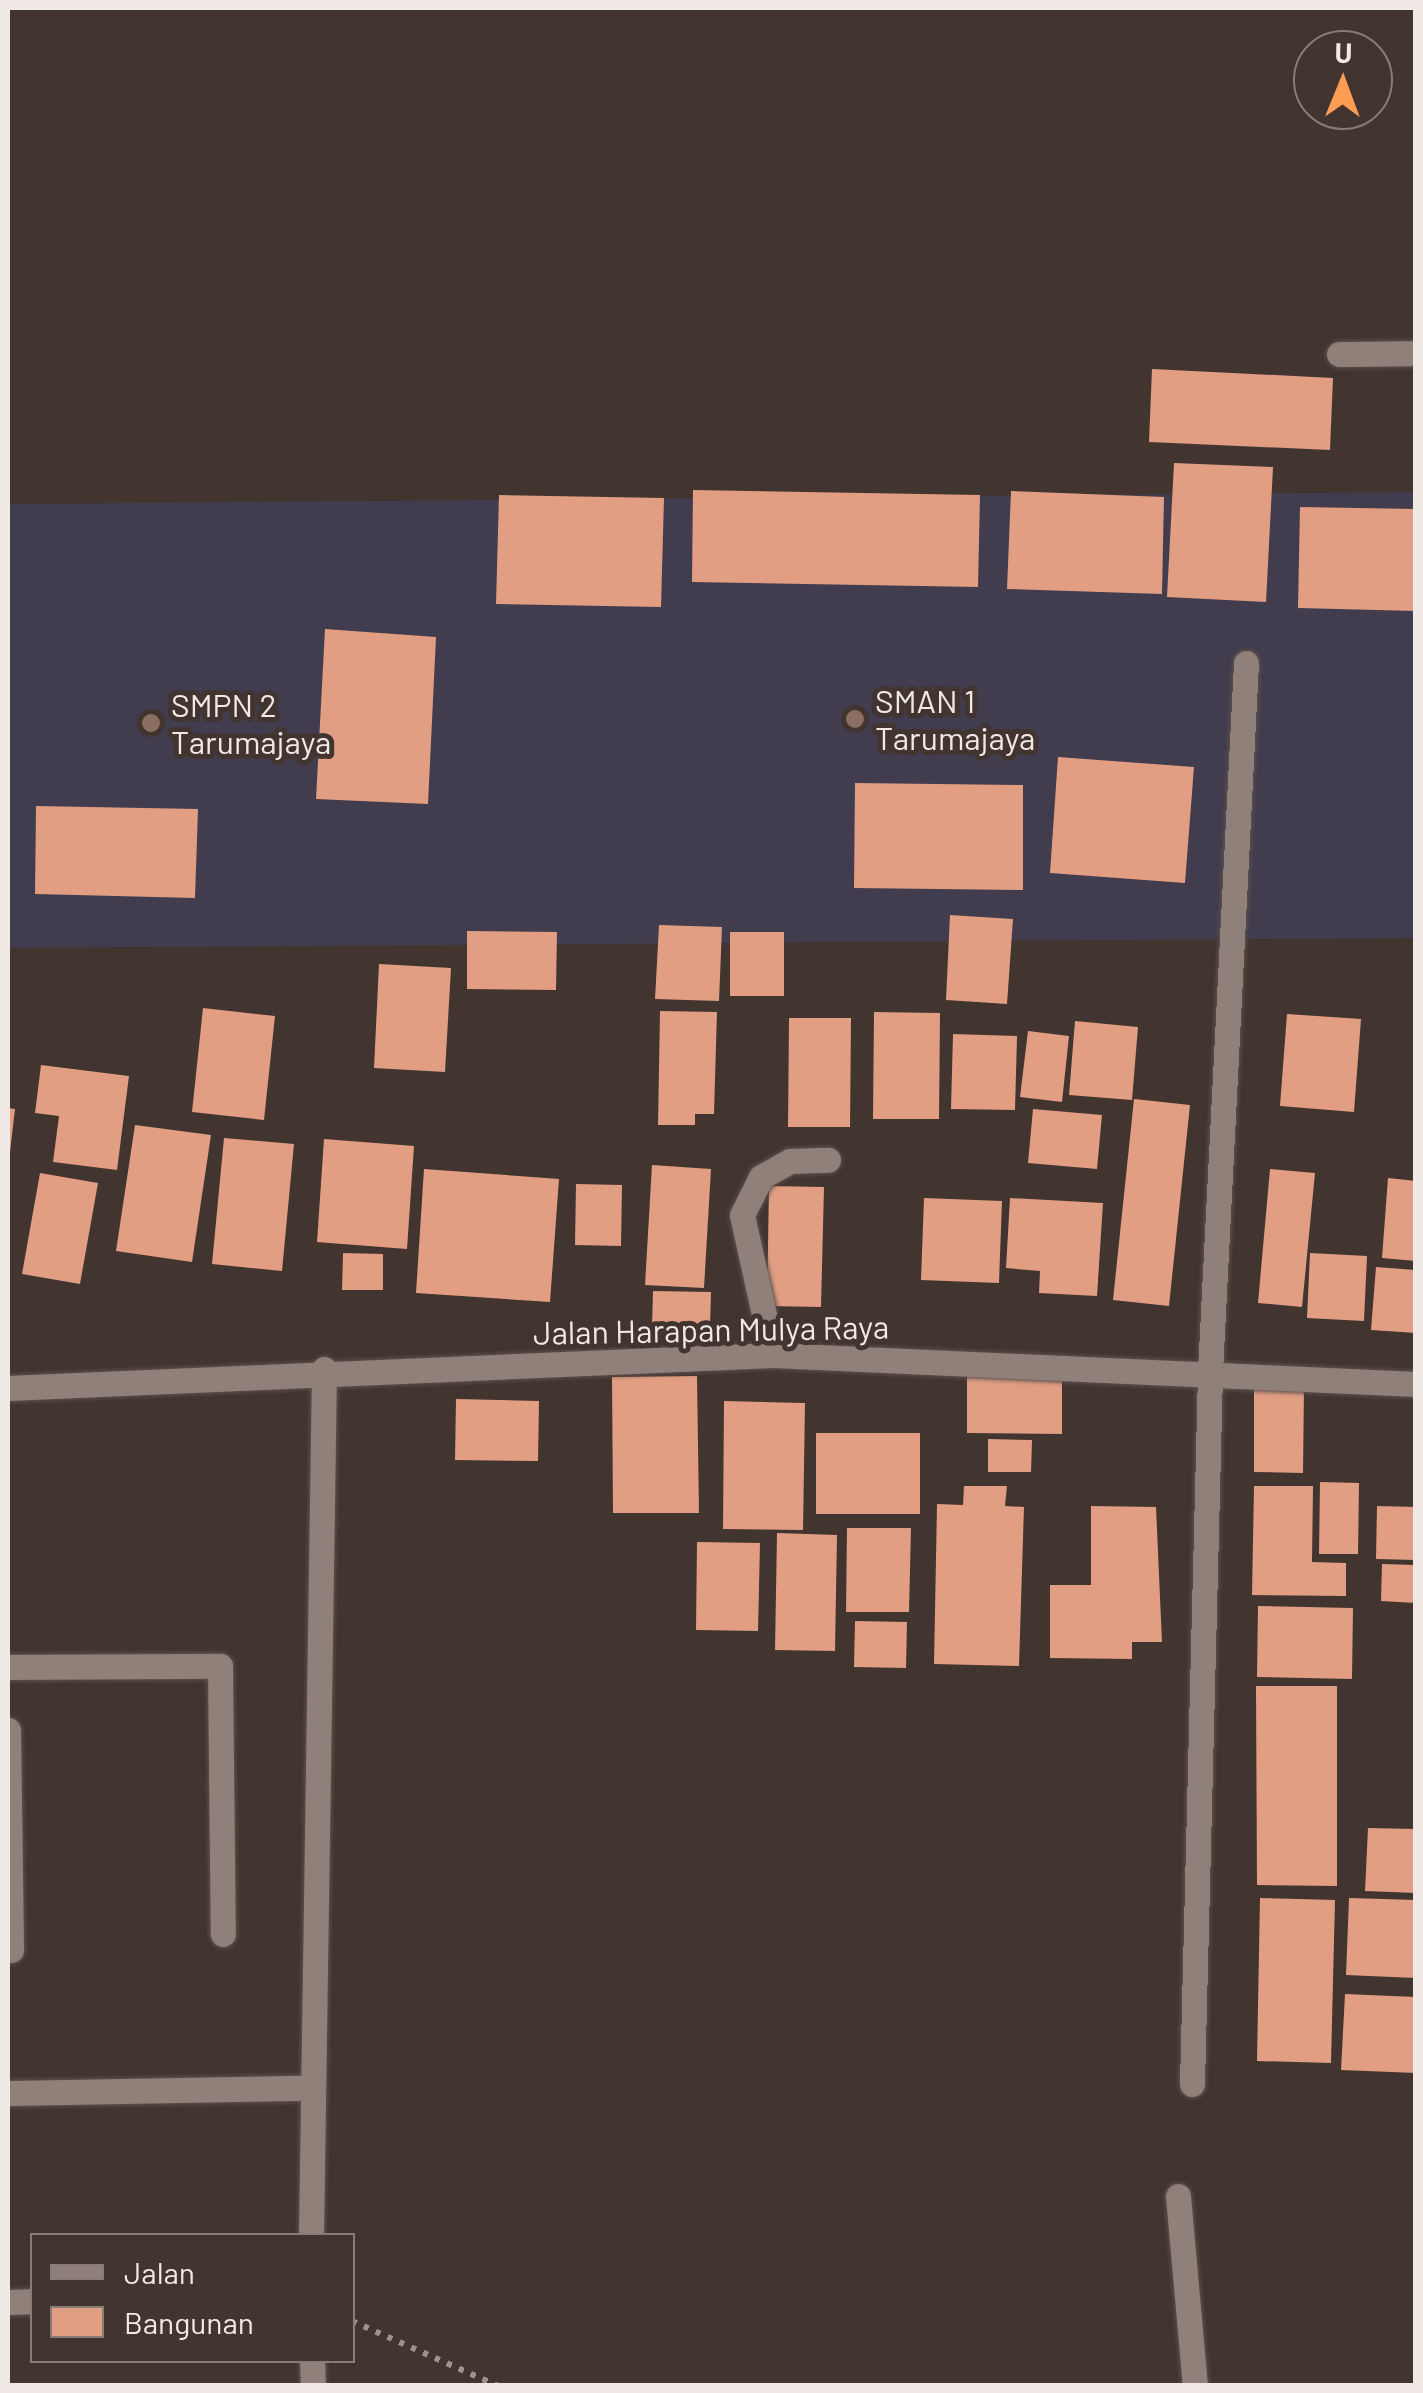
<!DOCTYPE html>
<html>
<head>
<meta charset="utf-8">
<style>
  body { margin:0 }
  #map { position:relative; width:1423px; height:2393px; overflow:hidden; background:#42342f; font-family:Barlow,sans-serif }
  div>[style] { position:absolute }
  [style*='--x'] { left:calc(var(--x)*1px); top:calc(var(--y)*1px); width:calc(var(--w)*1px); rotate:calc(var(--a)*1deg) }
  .education>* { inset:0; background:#413c4e }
  .building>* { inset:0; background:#e19e82 }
  .path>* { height:6px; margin-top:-3px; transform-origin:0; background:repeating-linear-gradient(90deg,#9c918d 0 5px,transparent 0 13px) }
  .roads { filter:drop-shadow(0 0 2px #5c514d) drop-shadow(0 0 2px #5c514d) }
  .street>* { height:25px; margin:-12.5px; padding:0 12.5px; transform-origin:12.5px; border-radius:12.5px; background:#8f8079 }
  .secondary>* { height:25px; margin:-12.5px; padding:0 12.5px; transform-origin:12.5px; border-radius:12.5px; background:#8f8079 }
  .dots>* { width:28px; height:28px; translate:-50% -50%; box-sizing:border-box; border:5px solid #42342f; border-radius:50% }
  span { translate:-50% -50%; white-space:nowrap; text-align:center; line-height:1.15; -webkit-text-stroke:10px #42342f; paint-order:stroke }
  .poi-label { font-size:32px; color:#f1e9e5 }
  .left { translate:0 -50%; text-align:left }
  .street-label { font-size:32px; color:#f1e9e5 }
  .frame { position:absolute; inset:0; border:10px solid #f1e9e5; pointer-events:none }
  .legend { position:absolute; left:30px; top:2233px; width:325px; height:130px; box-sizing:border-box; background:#42342f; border:2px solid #887c78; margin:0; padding:12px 18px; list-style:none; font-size:30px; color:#f1e9e5 }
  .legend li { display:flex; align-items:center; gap:20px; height:50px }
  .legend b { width:50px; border:2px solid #887c78 }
  .north { position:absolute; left:1293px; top:30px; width:100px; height:100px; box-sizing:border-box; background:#42342f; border:2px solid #887c78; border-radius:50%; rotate:1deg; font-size:28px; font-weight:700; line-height:40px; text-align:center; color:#f1e9e5 }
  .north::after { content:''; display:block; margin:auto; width:35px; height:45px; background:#fc9d53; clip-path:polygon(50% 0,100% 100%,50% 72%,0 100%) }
</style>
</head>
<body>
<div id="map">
  <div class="education">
    <div style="clip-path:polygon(1415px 492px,1415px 938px,8px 948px,8px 504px)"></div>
  </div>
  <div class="building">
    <div style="clip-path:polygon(1152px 369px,1333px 378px,1330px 450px,1149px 442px)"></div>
    <div style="clip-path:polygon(1174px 463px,1273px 467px,1266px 602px,1167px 597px)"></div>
    <div style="clip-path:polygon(693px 490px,980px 495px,978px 587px,692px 582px)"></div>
    <div style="clip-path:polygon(1011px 491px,1164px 497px,1162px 594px,1007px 589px)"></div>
    <div style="clip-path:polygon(499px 495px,664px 498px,661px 607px,496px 604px)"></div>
    <div style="clip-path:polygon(1300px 507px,1416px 509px,1416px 611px,1298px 608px)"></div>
    <div style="clip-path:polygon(325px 629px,436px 637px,428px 804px,316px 799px)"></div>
    <div style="clip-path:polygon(1058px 757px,1194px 767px,1185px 883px,1050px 873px)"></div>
    <div style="clip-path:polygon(855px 783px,1023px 785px,1023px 890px,854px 888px)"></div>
    <div style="clip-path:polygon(36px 806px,198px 809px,195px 898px,35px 894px)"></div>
    <div style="clip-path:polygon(950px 915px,1013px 919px,1007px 1004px,946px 1000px)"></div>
    <div style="clip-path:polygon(659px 925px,722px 927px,719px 1001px,655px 999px)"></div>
    <div style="clip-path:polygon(467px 931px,557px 932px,556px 990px,467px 989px)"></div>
    <div style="clip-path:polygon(730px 932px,784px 932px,784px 996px,730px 996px)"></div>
    <div style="clip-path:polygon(379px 964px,451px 968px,445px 1072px,374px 1068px)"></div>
    <div style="clip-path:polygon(203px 1008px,275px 1016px,264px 1120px,192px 1112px)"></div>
    <div style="clip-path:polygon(660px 1011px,717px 1012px,714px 1114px,695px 1114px,695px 1125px,658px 1125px)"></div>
    <div style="clip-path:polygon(874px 1012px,940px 1013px,939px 1119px,873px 1119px)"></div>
    <div style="clip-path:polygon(1287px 1014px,1361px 1019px,1354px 1112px,1280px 1106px)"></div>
    <div style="clip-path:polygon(789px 1018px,851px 1018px,850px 1127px,788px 1127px)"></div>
    <div style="clip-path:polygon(1075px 1021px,1138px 1027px,1132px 1100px,1069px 1095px)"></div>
    <div style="clip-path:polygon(1028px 1031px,1069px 1036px,1062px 1102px,1020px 1097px)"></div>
    <div style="clip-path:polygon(953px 1034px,1017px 1036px,1015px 1110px,951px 1109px)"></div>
    <div style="clip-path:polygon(41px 1065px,129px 1076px,117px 1170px,53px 1162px,59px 1116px,35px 1113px)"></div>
    <div style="clip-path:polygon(1134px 1099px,1190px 1105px,1169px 1306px,1113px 1300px)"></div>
    <div style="clip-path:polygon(8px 1108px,15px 1109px,10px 1152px,8px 1151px)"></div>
    <div style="clip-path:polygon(1033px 1109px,1102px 1115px,1097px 1169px,1028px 1163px)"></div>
    <div style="clip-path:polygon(135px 1125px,211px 1135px,192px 1262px,116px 1251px)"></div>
    <div style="clip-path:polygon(224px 1138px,294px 1144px,282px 1271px,212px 1264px)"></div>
    <div style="clip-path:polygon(324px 1139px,414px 1146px,407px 1249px,317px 1242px)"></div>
    <div style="clip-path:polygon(652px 1165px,711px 1169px,704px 1288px,645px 1285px)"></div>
    <div style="clip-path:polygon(424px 1169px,559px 1179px,550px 1302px,416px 1293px)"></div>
    <div style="clip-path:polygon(1270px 1169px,1315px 1173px,1302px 1307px,1258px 1303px)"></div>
    <div style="clip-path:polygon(40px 1173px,98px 1183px,80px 1284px,22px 1274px)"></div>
    <div style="clip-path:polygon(1388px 1178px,1416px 1181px,1416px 1261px,1382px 1258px)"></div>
    <div style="clip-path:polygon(576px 1184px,622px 1185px,621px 1246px,575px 1245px)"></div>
    <div style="clip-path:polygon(769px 1186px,824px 1187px,821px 1307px,767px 1306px)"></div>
    <div style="clip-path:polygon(924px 1198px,1002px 1201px,999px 1283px,921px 1280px)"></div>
    <div style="clip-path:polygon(1010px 1198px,1103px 1203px,1097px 1296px,1039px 1293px,1040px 1271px,1006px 1268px)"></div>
    <div style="clip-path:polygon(343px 1253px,383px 1254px,383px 1290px,342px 1290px)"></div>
    <div style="clip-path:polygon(1310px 1253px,1367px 1256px,1364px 1321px,1307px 1318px)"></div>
    <div style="clip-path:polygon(1376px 1267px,1416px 1270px,1416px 1333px,1371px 1330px)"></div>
    <div style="clip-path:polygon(653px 1291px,711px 1292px,710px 1328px,652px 1327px)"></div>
    <div style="clip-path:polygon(697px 1376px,699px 1513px,613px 1513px,612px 1377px)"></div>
    <div style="clip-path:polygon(967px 1376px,1062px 1377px,1062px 1434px,967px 1433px)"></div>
    <div style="clip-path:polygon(1304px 1384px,1303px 1473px,1254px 1472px,1254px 1385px)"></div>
    <div style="clip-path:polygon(456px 1399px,539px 1401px,538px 1461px,455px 1460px)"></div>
    <div style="clip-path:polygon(724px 1401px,805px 1403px,803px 1530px,723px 1529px)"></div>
    <div style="clip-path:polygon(816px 1433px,920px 1433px,920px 1514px,816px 1514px)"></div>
    <div style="clip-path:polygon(988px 1439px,1032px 1440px,1031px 1472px,988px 1472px)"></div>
    <div style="clip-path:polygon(1320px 1482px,1359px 1483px,1358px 1554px,1319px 1554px)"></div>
    <div style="clip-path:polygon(964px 1486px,1007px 1486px,1005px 1506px,1024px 1507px,1019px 1666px,934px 1664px,937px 1504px,963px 1505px)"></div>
    <div style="clip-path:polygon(1254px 1486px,1313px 1486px,1312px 1562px,1346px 1563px,1346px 1596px,1252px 1595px)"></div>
    <div style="clip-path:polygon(1091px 1506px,1156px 1507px,1162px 1642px,1132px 1642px,1132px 1659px,1050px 1658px,1050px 1585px,1091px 1585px)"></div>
    <div style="clip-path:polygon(1377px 1506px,1416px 1507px,1416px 1560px,1376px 1559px)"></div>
    <div style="clip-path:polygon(847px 1528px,911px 1528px,909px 1612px,846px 1612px)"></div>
    <div style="clip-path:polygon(777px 1533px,837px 1535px,835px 1651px,775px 1650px)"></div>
    <div style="clip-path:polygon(697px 1542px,760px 1543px,758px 1631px,696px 1630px)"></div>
    <div style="clip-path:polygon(1382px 1564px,1416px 1565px,1416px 1603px,1381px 1601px)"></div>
    <div style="clip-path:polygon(1258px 1606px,1353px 1608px,1352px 1679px,1257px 1677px)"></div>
    <div style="clip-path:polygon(855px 1621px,907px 1622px,906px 1668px,854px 1667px)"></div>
    <div style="clip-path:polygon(1256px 1686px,1337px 1686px,1337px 1886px,1257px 1885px)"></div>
    <div style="clip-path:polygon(1368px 1828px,1416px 1829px,1416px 1893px,1365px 1891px)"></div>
    <div style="clip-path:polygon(1260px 1898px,1335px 1900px,1331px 2063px,1257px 2061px)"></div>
    <div style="clip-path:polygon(1349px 1898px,1416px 1900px,1416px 1978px,1346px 1975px)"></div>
    <div style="clip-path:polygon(1345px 1994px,1416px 1997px,1416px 2073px,1341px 2070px)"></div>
  </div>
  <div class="path">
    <div style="--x:352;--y:2321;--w:160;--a:24"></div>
  </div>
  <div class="roads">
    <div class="street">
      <div style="--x:1339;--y:354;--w:77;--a:-0.7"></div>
      <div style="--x:773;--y:1355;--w:143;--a:-102.5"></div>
      <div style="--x:742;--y:1215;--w:42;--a:-63.4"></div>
      <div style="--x:761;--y:1177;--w:33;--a:-29"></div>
      <div style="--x:790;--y:1161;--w:38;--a:-2"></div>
      <div style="--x:8;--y:1667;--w:212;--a:-0.3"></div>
      <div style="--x:220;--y:1666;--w:268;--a:89.4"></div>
      <div style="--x:8;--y:1730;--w:220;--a:89.2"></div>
      <div style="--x:1192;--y:2084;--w:713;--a:-88.55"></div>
      <div style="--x:1210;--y:1371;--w:709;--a:-87.09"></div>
      <div style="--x:8;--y:2093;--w:300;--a:-1"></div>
      <div style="--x:1178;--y:2196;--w:191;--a:84.9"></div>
      <div style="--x:311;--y:2236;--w:867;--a:-89.14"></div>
      <div style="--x:8;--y:2302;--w:24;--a:-2"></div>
      <div style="--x:312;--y:2360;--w:26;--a:88"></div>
    </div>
    <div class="secondary">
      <div style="--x:8;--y:1388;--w:766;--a:-2.47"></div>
      <div style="--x:773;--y:1355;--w:644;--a:2.58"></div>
    </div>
  </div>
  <div class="dots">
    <div style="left:855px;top:719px;background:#8d6e63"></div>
    <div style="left:151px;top:723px;background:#8d6e63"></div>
  </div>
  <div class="poi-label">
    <span class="left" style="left:875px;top:719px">SMAN 1<br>Tarumajaya</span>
    <span class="left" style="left:171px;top:723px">SMPN 2<br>Tarumajaya</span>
  </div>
  <div class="street-label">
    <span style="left:711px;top:1329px;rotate:-1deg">Jalan Harapan Mulya Raya</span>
  </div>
  <div class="frame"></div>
  <ul class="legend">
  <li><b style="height:12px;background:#8f8079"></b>Jalan</li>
  <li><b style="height:28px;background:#e19e82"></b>Bangunan</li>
  </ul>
  <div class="north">U</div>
</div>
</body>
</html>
